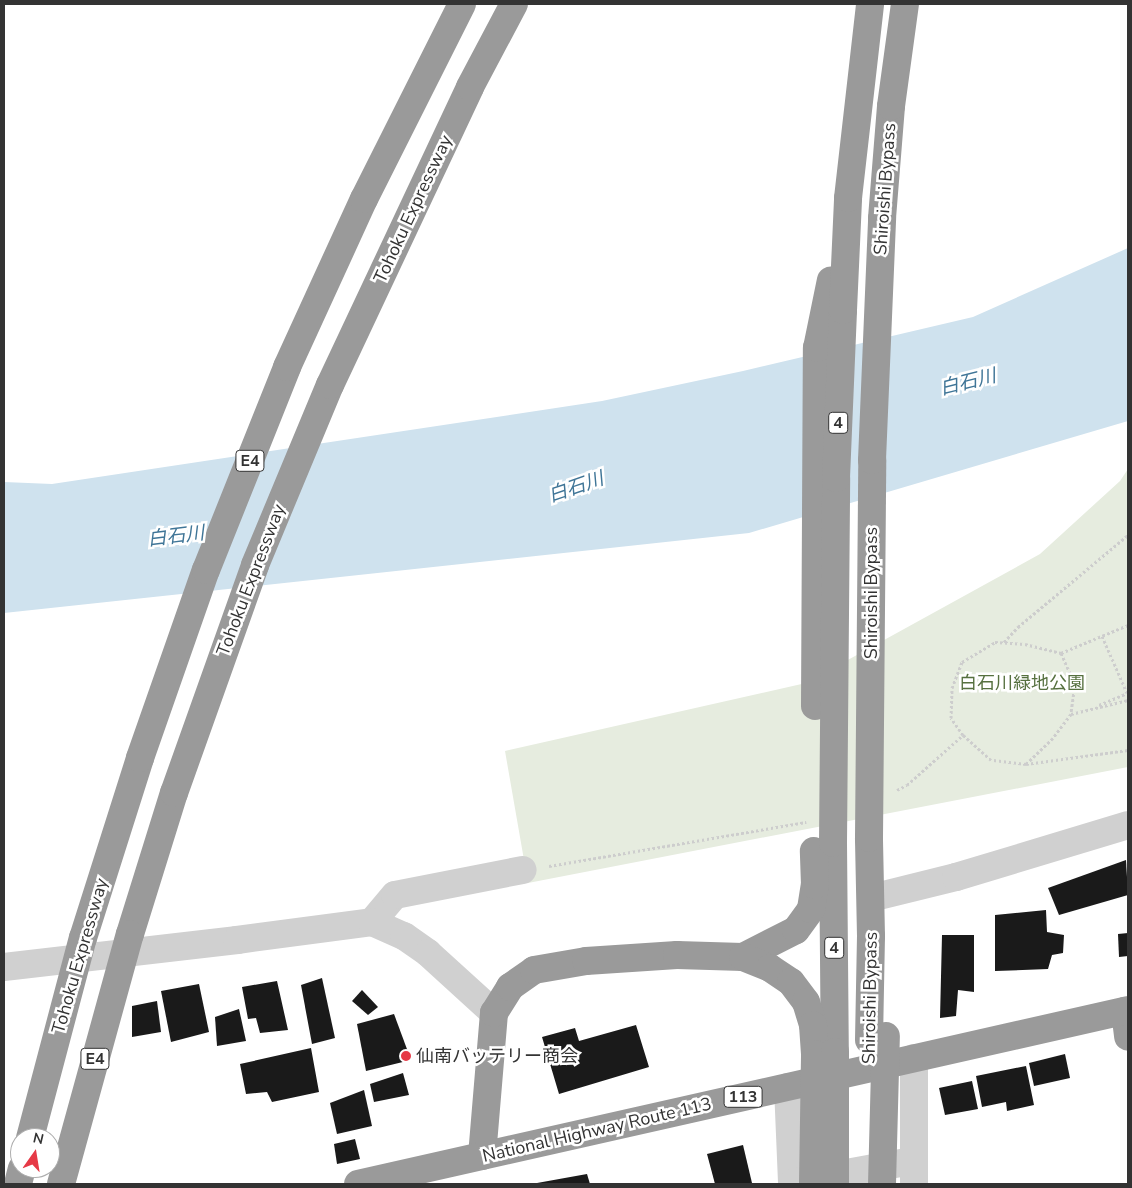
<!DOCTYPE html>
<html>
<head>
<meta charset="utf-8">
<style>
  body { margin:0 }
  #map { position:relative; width:1132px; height:1188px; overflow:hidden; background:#fff; font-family:"Nunito Sans","Noto Sans JP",sans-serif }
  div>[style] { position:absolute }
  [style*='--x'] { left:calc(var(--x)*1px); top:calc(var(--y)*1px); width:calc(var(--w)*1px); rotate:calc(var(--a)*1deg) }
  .green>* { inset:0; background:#e6ecdf }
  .water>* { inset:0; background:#cfe2ee }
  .building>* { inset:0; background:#1a1a1a }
  .path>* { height:3px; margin-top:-1.5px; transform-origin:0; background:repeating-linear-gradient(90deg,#cdcdcd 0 2.5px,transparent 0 5px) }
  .minor>* { height:28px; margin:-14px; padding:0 14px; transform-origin:14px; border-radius:14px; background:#d0d0d0 }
  .highway>* { height:28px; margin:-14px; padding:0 14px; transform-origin:14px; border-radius:14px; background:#9a9a9a }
  .highway-bridge>* { height:28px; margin:-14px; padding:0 14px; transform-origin:14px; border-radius:14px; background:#9a9a9a }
  .dots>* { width:14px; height:14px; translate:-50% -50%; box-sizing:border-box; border:2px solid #fff; border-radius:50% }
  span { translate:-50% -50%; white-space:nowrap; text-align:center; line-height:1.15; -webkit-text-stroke:5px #fff; paint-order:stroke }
  .shield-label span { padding:1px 4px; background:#fff; border:1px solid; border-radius:4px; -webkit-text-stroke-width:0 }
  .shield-label { font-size:16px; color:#333; font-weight:700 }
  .street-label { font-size:18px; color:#333 }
  .park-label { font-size:18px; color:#56703f }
  .poi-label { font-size:18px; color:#333 }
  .left { translate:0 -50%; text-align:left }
  .water-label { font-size:19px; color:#3f7597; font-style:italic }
  .frame { position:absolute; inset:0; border:5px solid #333; pointer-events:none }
  .north { position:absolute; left:10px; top:1128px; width:50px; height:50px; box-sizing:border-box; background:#fff; border:1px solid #adadad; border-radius:50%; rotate:13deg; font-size:14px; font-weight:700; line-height:20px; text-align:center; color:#333 }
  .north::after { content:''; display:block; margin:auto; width:18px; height:22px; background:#e63946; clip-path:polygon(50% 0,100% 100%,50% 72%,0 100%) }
</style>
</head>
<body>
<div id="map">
  <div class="green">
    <div style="clip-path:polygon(1128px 469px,1128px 767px,528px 883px,505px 751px,806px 683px,1040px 554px,1120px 481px)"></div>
  </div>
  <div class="water">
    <div style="clip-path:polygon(1128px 248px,1128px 421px,749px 533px,4px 613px,4px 482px,52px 484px,602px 401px,743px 371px,973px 317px)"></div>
  </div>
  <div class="building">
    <div style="clip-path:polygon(1126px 860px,1128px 895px,1059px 915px,1048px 888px)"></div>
    <div style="clip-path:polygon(1046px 910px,1047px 932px,1064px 935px,1063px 953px,1052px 955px,1048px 969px,995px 971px,995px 915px)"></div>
    <div style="clip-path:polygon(1128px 933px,1128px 956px,1119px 957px,1118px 934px)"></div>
    <div style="clip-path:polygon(942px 935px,974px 935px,974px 992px,958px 990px,956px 1016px,940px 1018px)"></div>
    <div style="clip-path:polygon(322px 978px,335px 1038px,312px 1044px,301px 985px)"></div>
    <div style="clip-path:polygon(277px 981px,288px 1030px,260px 1033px,256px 1018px,248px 1019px,242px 987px)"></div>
    <div style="clip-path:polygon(199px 984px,209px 1032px,171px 1042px,161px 991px)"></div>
    <div style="clip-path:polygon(362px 990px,378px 1007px,368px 1015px,352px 1001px)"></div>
    <div style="clip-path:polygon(157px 1001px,161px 1032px,132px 1037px,132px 1006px)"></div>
    <div style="clip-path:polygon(239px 1009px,246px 1041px,217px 1046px,215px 1017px)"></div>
    <div style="clip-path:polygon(394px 1014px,411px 1060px,366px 1071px,357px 1024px)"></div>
    <div style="clip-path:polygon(636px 1025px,649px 1067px,559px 1094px,542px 1037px,575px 1028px,579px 1041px)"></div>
    <div style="clip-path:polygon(311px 1048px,319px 1092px,272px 1102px,267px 1092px,246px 1094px,240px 1064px)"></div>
    <div style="clip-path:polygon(1065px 1054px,1070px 1078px,1034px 1086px,1029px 1063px)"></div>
    <div style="clip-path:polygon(1026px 1066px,1034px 1105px,1007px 1111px,1006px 1102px,982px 1107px,976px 1076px)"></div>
    <div style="clip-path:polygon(403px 1073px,409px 1095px,374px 1102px,370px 1084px)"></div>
    <div style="clip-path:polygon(972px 1081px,978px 1109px,945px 1115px,939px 1088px)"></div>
    <div style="clip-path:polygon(364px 1090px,372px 1126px,337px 1134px,330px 1103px)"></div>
    <div style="clip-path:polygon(355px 1139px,360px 1159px,337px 1164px,334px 1144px)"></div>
    <div style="clip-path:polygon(743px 1145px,752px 1183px,715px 1184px,707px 1154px)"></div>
    <div style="clip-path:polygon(587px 1174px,590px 1184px,537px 1184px,537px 1183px)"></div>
  </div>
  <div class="path">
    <div style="--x:1102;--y:636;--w:62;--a:66.3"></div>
    <div style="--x:1004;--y:642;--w:21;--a:-47"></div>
    <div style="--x:1018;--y:627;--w:143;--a:-39.9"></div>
    <div style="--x:1061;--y:653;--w:34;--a:66"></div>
    <div style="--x:1075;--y:684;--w:30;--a:98"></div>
    <div style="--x:1071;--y:714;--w:30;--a:127"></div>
    <div style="--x:1053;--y:738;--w:37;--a:136"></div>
    <div style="--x:1026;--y:764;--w:103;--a:-7.8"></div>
    <div style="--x:1099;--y:705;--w:30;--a:-23"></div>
    <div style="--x:1071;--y:714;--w:59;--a:-13.8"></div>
    <div style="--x:1026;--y:764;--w:35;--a:-173"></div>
    <div style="--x:991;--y:760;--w:38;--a:-138"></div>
    <div style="--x:963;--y:735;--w:21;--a:-125"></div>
    <div style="--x:951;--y:718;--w:30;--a:-88"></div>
    <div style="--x:952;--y:688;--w:28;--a:-69"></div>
    <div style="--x:962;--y:662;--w:39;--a:-31"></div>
    <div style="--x:995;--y:642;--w:30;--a:4"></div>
    <div style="--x:1025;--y:644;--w:37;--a:14"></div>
    <div style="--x:1061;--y:653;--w:73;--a:-22.7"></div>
    <div style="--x:897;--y:790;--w:11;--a:-27"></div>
    <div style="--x:907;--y:785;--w:75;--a:-41.8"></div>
    <div style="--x:549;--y:866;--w:261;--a:-9.7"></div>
  </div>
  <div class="minor">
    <div style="--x:871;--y:898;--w:88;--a:-13.9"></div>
    <div style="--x:956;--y:877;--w:180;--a:-16.8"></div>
    <div style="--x:372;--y:922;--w:35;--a:-50"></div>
    <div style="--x:395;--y:895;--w:130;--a:-11.1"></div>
    <div style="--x:4;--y:967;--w:235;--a:-6.6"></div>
    <div style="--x:237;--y:940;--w:136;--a:-7.6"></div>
    <div style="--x:372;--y:922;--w:35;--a:24"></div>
    <div style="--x:404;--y:936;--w:29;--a:35"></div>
    <div style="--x:428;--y:953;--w:89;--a:42.3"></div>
    <div style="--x:788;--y:1087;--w:97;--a:87.6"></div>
    <div style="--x:792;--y:1183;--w:116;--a:-10.4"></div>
    <div style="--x:914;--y:1184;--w:126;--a:-90"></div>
  </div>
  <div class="highway">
    <div style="--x:833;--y:843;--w:209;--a:89.5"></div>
    <div style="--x:130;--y:934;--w:148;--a:-72.7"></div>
    <div style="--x:174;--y:793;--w:242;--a:-70.4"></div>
    <div style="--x:255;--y:565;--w:195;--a:-67.4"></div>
    <div style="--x:330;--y:385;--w:329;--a:-64.8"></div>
    <div style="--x:470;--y:87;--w:94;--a:-62.1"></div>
    <div style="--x:83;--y:938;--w:189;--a:-72.4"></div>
    <div style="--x:140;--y:758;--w:199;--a:-70.7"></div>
    <div style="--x:206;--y:570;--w:219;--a:-68.2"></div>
    <div style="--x:287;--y:367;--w:185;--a:-65.4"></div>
    <div style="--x:364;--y:199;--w:218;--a:-63.3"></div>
    <div style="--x:743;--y:957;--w:59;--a:-27"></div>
    <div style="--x:796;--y:930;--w:26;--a:-54"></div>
    <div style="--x:811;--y:909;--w:24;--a:-81"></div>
    <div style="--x:815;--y:885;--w:34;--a:-92"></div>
    <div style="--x:1125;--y:1011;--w:26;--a:83"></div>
    <div style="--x:869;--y:1040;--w:104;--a:-88.9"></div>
    <div style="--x:871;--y:936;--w:98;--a:-91.2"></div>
    <div style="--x:482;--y:1156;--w:144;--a:-85.2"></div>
    <div style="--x:494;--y:1013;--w:31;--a:-58"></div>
    <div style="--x:510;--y:987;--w:29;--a:-35"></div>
    <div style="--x:534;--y:970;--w:53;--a:-9.8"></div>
    <div style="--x:586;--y:961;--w:91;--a:-3.8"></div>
    <div style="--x:677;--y:955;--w:66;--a:1.7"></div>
    <div style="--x:743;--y:957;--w:29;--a:22"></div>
    <div style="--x:770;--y:968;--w:25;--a:34"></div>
    <div style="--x:791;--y:982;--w:25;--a:53"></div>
    <div style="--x:806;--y:1002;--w:24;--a:73"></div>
    <div style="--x:813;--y:1025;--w:29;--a:86"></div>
    <div style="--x:18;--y:1184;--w:16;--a:-76"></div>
    <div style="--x:358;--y:1184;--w:789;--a:-12.73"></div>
  </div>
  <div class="highway-bridge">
    <div style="--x:815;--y:706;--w:358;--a:-89.7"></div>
    <div style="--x:817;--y:348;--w:69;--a:-78.4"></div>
    <div style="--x:869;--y:838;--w:378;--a:-89.5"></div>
    <div style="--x:872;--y:460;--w:242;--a:-87.6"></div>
    <div style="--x:882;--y:218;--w:112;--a:-85.4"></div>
    <div style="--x:891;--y:106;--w:103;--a:-82.2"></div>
    <div style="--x:833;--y:843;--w:365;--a:-89.5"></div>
    <div style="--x:836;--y:478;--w:168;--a:-87.6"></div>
    <div style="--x:843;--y:310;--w:112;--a:-87.4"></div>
    <div style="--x:848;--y:198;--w:195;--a:-83.5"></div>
    <div style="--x:30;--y:1138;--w:207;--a:-75.2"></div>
    <div style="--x:61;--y:1184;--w:259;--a:-74.6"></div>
    <div style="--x:813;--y:1184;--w:130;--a:-89.1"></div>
    <div style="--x:835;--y:1184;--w:132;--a:-90"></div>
    <div style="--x:882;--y:1184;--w:148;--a:-88.5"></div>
  </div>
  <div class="dots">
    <div style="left:406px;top:1056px;background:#e63946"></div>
  </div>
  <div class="shield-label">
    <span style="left:838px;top:423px">4</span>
    <span style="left:250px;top:461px">E4</span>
    <span style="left:834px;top:948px">4</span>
    <span style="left:95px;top:1059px">E4</span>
    <span style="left:743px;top:1097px">113</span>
  </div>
  <div class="street-label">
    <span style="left:885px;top:189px;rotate:-86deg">Shiroishi Bypass</span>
    <span style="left:413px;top:209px;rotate:-65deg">Tohoku Expressway</span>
    <span style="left:251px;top:580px;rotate:-69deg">Tohoku Expressway</span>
    <span style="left:871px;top:593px;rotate:-90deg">Shiroishi Bypass</span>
    <span style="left:80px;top:956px;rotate:-74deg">Tohoku Expressway</span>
    <span style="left:870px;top:998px;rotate:-89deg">Shiroishi Bypass</span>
    <span style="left:597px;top:1130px;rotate:-13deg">National Highway Route 113</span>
  </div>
  <div class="park-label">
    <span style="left:1022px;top:683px">白石川緑地公園</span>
  </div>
  <div class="poi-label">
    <span class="left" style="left:416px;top:1056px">仙南バッテリー商会</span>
  </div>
  <div class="water-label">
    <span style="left:968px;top:383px;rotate:-14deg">白石川</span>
    <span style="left:576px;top:488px;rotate:-19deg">白石川</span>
    <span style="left:176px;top:537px;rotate:-7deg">白石川</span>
  </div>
  <div class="frame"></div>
  <div class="north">N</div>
</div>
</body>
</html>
